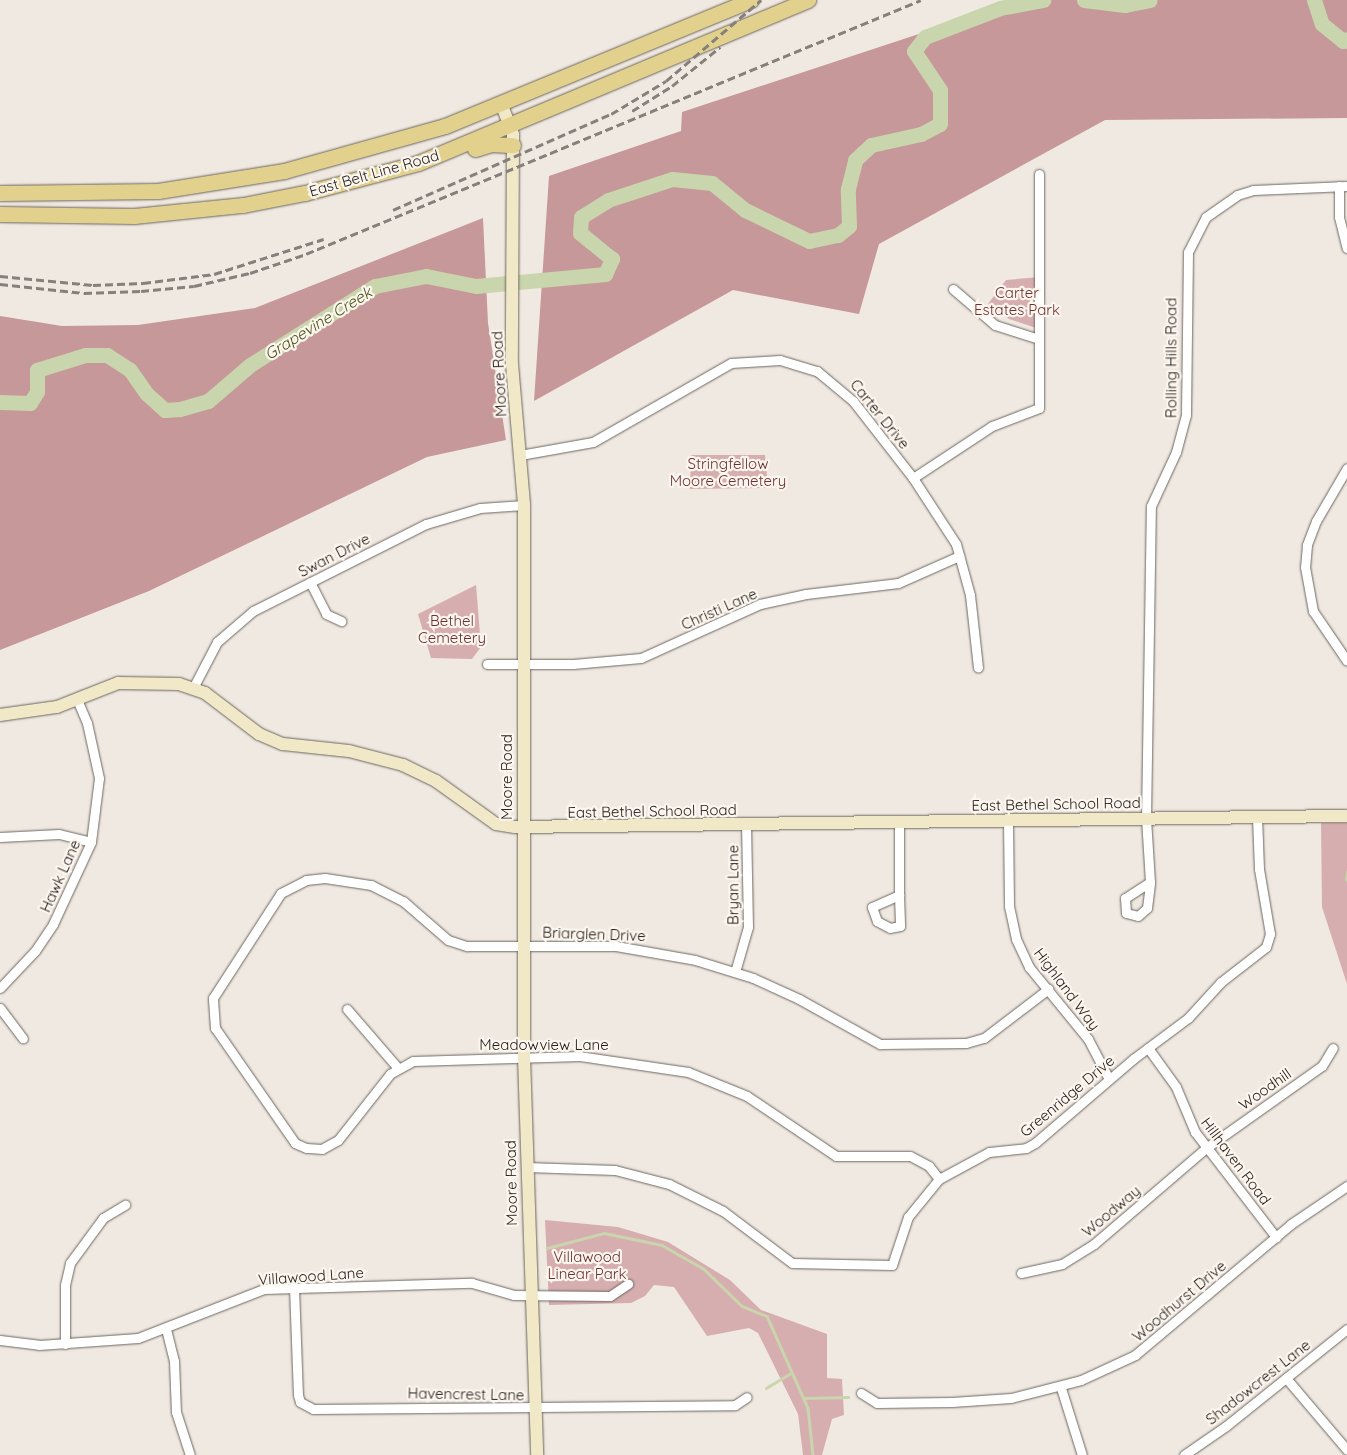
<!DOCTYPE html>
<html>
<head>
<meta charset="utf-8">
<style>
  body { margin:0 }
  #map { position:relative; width:1347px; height:1455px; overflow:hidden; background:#f0e9e1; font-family:Quicksand,sans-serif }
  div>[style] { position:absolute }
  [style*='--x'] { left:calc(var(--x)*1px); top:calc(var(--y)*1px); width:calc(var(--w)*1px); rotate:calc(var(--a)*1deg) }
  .green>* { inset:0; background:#d7aeaf }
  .forest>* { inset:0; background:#c69899 }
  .stream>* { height:2.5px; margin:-1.25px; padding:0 1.25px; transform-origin:1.25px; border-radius:1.25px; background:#c9d5ac }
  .river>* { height:15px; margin:-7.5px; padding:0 7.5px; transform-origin:7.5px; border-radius:7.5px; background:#c9d5ac }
  .roads { filter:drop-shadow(0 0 1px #6c665f) drop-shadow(0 0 1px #6c665f) }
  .street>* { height:9px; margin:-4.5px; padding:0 4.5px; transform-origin:4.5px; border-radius:4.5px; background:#fff }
  .secondary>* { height:12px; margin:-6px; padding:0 6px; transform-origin:6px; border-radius:6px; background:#f0e8c6 }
  .primary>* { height:15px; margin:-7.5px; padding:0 7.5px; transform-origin:7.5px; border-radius:7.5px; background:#e2d18d }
  .rail>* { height:2.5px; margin-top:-1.25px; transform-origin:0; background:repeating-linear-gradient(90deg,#85807b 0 8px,transparent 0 12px) }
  span { translate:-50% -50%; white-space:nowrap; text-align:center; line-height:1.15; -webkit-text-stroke:4.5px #fdf6ee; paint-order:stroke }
  .street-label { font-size:15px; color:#25221f }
  .park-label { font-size:15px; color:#6c2f34 }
  .water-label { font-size:16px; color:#485518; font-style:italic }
</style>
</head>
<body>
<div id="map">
  <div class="green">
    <div style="clip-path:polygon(1040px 277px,1039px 329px,1009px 319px,988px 304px,1006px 280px)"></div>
    <div style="clip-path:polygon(691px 455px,765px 455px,768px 488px,690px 489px)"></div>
    <div style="clip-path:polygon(476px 585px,481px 647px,472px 659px,431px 658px,418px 614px)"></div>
    <div style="clip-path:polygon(1321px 823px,1347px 823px,1347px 984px,1322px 907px)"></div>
    <div style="clip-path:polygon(545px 1220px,618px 1227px,668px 1242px,730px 1280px,761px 1310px,827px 1334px,827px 1378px,842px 1379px,844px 1415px,832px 1419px,822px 1455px,803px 1455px,798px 1414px,758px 1333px,749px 1328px,707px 1336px,674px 1287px,654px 1285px,645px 1296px,631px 1303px,549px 1305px)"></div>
  </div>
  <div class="forest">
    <div style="clip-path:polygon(1022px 0,1347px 0,1347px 118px,1105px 120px,879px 244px,859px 314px,733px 290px,534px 401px,549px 176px,681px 131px,682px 112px)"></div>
    <div style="clip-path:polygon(483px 218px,488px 323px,506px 440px,427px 457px,149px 591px,0 650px,0 316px,62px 326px,138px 325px,255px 308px)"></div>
  </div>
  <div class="stream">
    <div style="--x:1346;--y:880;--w:8;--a:-83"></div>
    <div style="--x:547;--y:1248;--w:59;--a:-14.7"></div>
    <div style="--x:604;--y:1233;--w:59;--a:11.7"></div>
    <div style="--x:662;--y:1245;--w:48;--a:29.7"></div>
    <div style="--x:704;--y:1269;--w:53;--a:44.2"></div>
    <div style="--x:742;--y:1306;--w:27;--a:22"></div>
    <div style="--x:767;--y:1316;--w:101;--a:66"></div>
    <div style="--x:808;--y:1408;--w:47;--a:83.9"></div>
    <div style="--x:766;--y:1388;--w:27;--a:-31"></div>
    <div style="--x:805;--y:1398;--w:43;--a:-1.3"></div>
  </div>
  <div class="river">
    <div style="--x:1084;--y:0;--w:41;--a:7"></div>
    <div style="--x:1125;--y:5;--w:25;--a:-11"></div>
    <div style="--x:1314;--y:0;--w:25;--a:72"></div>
    <div style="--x:1322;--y:24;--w:27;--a:39"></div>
    <div style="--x:1343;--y:41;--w:4;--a:-27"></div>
    <div style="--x:0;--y:402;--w:30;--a:2"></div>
    <div style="--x:30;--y:403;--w:13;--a:-58"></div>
    <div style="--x:37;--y:392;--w:22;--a:-90"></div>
    <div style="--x:37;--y:370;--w:50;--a:-17.4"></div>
    <div style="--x:85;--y:355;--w:22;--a:0"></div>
    <div style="--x:107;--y:355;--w:27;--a:33"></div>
    <div style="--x:130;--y:370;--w:29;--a:55"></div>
    <div style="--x:147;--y:394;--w:24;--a:42"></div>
    <div style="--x:165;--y:410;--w:15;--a:-4"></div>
    <div style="--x:180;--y:409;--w:29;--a:-16"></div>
    <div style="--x:208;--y:401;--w:55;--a:-40.6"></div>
    <div style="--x:250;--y:365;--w:148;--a:-32.3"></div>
    <div style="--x:375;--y:286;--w:52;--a:-11.1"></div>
    <div style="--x:426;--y:276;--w:51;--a:11.3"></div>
    <div style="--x:476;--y:286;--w:130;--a:-5.3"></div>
    <div style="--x:605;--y:274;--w:17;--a:-65"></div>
    <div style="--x:612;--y:259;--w:41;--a:-140.9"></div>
    <div style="--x:580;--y:233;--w:16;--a:-86"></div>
    <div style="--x:581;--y:217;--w:32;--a:-32"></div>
    <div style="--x:608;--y:200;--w:67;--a:-18.2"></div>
    <div style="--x:672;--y:179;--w:40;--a:5.7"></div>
    <div style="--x:712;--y:183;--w:43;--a:39.3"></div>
    <div style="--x:745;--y:210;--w:71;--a:25.8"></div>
    <div style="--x:809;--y:241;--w:30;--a:-12"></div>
    <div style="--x:838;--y:235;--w:14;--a:-39"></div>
    <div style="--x:849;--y:226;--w:37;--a:-92"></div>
    <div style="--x:848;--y:189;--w:30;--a:-76"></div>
    <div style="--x:855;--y:160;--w:22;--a:-43"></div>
    <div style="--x:871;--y:145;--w:51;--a:-12.4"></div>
    <div style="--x:921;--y:134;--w:21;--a:-28"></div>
    <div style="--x:940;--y:124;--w:34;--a:-90"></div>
    <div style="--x:940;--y:90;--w:47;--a:-123.7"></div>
    <div style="--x:914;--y:51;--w:18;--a:-52"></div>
    <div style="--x:925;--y:37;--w:80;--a:-21.1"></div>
    <div style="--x:1000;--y:8;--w:44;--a:-10.5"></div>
  </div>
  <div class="roads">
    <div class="street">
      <div style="--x:1339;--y:186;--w:31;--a:90"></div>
      <div style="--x:1339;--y:217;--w:32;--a:76"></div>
      <div style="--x:953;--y:289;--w:55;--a:40.6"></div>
      <div style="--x:995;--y:325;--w:46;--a:17.7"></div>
      <div style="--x:520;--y:455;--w:74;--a:-10.1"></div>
      <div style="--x:593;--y:442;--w:159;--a:-29.8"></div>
      <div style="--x:731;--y:363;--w:49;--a:-3.5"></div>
      <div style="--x:780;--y:360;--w:39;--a:17"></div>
      <div style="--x:817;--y:371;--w:47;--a:39.8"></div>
      <div style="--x:853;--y:401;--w:98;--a:52.1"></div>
      <div style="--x:913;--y:478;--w:79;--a:56.9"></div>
      <div style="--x:956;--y:544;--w:53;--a:74.6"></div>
      <div style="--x:970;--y:595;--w:73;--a:83.7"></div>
      <div style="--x:1347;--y:468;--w:61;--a:120.3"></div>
      <div style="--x:1316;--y:521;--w:26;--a:111"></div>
      <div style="--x:1307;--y:545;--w:22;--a:95"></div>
      <div style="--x:1305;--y:567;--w:45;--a:79.7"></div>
      <div style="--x:1313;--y:611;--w:60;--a:55.8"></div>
      <div style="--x:913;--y:478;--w:95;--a:-33.4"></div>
      <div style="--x:992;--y:426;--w:50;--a:-21"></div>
      <div style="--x:1039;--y:408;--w:234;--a:-90"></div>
      <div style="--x:310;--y:582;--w:36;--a:63"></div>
      <div style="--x:326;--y:614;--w:17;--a:25"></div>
      <div style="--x:487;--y:664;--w:86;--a:0"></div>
      <div style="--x:573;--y:664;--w:68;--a:-5"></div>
      <div style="--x:641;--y:658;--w:131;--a:-24.4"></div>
      <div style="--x:760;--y:604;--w:47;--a:-12.3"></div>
      <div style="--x:806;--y:594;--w:93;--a:-6.8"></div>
      <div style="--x:898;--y:583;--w:67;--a:-23.9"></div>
      <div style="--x:193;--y:688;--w:52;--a:-62.4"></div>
      <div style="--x:217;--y:642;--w:48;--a:-40.7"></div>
      <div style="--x:253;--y:611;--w:194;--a:-26.7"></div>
      <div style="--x:426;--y:524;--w:56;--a:-16.5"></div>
      <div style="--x:480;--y:508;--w:44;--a:-3.9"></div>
      <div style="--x:1008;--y:822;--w:84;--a:89.3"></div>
      <div style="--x:1009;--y:906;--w:34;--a:78"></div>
      <div style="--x:1016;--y:939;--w:31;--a:65"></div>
      <div style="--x:1029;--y:967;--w:93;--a:50.7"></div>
      <div style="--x:1088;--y:1039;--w:45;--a:62.3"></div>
      <div style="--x:899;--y:823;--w:72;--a:90"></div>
      <div style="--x:0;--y:837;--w:59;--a:-2.9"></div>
      <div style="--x:59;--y:834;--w:33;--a:14"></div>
      <div style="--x:1150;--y:882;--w:30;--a:147"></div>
      <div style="--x:1125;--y:898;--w:15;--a:86"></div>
      <div style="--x:1126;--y:913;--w:12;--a:14"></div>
      <div style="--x:1138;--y:916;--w:12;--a:-42"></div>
      <div style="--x:1147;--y:908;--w:26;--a:-83"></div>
      <div style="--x:1150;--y:882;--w:63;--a:-93.6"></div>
      <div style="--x:1146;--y:819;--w:313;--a:-89.1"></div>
      <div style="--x:1151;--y:506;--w:60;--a:-65.2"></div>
      <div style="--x:1176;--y:452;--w:38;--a:-75"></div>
      <div style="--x:1186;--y:415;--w:163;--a:-89.3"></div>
      <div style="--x:1188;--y:252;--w:39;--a:-63"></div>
      <div style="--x:1206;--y:217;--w:38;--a:-35"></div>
      <div style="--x:1237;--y:195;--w:17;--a:-17"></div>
      <div style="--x:1253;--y:190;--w:94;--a:-2.4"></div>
      <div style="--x:899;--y:895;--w:31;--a:88"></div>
      <div style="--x:900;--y:926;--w:10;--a:169"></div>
      <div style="--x:890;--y:928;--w:15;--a:-152"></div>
      <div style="--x:877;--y:921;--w:15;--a:-110"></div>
      <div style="--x:872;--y:907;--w:30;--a:-24"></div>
      <div style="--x:735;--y:972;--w:47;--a:-73.9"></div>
      <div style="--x:748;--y:927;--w:101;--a:-91.1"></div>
      <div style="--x:0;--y:988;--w:51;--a:-46.6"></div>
      <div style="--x:35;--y:951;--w:32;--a:-56"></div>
      <div style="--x:53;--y:924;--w:90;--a:-65.1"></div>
      <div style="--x:91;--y:842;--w:64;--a:-82.9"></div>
      <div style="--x:99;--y:778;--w:56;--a:-102.3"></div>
      <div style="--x:87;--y:723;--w:26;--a:-113"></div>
      <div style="--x:0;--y:1008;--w:38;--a:53"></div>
      <div style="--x:347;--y:1009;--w:78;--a:49.2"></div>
      <div style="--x:1148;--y:1048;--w:48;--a:54.3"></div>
      <div style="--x:1176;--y:1087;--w:49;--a:67.1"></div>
      <div style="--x:1195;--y:1132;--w:133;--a:52.4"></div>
      <div style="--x:526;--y:1167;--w:89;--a:1.9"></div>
      <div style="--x:615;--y:1170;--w:56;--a:14.5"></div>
      <div style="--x:669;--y:1184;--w:60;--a:26.6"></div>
      <div style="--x:723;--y:1211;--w:86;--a:37"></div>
      <div style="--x:792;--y:1263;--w:100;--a:1.1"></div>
      <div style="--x:892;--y:1265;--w:51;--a:-71.6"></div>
      <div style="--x:908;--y:1217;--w:49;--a:-50.8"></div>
      <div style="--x:939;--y:1179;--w:57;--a:-28.4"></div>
      <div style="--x:989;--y:1152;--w:37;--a:-6"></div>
      <div style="--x:1026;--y:1148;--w:10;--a:-29"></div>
      <div style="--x:1035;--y:1143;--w:129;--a:-40.6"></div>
      <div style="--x:1133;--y:1059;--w:69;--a:-36.7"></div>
      <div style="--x:1188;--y:1018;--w:49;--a:-47.5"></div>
      <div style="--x:1221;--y:982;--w:57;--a:-37.9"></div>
      <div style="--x:1266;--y:947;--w:14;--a:-73"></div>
      <div style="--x:1270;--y:934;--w:66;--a:-99.6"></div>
      <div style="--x:1259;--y:869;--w:52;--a:-92.2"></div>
      <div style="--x:939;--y:1179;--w:16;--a:-128"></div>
      <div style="--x:929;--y:1166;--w:21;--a:-152"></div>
      <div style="--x:910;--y:1156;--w:74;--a:180"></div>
      <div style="--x:836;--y:1156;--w:107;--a:-146"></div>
      <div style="--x:747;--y:1096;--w:64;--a:-157.9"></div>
      <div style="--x:688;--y:1072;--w:109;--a:-171.6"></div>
      <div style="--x:580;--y:1056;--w:167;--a:178.3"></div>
      <div style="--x:413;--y:1061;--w:26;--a:151"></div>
      <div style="--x:390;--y:1074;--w:84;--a:128.2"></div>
      <div style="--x:338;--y:1140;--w:18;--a:151"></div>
      <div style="--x:322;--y:1149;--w:16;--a:-176"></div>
      <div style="--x:306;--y:1148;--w:12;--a:-156"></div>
      <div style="--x:295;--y:1143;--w:140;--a:-124.8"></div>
      <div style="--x:215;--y:1028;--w:30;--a:-94"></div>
      <div style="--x:213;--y:998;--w:125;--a:-57.1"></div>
      <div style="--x:281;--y:893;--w:28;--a:-27"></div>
      <div style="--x:306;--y:880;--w:19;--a:-6"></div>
      <div style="--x:325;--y:878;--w:47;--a:8.7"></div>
      <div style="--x:371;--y:885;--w:36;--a:27"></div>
      <div style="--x:403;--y:901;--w:60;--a:40.9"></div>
      <div style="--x:448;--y:940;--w:20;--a:18"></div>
      <div style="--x:467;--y:946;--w:149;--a:0"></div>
      <div style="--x:616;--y:946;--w:80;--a:10"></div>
      <div style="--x:695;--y:960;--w:61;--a:17.2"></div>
      <div style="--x:753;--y:978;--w:51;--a:24.5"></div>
      <div style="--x:799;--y:999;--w:93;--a:29.1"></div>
      <div style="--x:880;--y:1044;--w:86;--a:-0.7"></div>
      <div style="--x:966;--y:1043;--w:19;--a:-16"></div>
      <div style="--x:984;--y:1038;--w:81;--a:-37.4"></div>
      <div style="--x:1021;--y:1273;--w:42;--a:-12.4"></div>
      <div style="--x:1062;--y:1264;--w:38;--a:-32"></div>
      <div style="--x:1094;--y:1244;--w:148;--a:-40.6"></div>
      <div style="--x:1206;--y:1148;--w:142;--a:-35.3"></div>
      <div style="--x:1322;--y:1066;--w:21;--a:-59"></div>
      <div style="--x:294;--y:1287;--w:108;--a:87.9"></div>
      <div style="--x:298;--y:1395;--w:7;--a:74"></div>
      <div style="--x:300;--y:1402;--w:15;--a:28"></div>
      <div style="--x:313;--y:1409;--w:422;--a:-0.5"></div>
      <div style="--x:735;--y:1405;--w:14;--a:-34"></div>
      <div style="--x:166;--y:1329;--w:33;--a:76"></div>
      <div style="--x:174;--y:1361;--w:51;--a:87.8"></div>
      <div style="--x:176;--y:1412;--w:45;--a:72"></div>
      <div style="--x:0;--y:1340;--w:39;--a:7"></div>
      <div style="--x:39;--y:1345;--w:99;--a:-4"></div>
      <div style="--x:138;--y:1338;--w:135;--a:-21.3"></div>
      <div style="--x:264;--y:1289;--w:208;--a:-1.7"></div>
      <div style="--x:472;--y:1283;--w:44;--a:15.9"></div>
      <div style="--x:514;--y:1295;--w:96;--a:0.6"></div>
      <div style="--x:610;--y:1296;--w:22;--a:-34"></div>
      <div style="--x:65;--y:1344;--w:59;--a:-90"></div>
      <div style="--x:65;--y:1285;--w:23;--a:-77"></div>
      <div style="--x:70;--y:1263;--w:56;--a:-53.7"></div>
      <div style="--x:103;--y:1218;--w:26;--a:-31"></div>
      <div style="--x:1286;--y:1378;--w:94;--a:49.7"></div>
      <div style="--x:1061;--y:1388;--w:70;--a:72.6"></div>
      <div style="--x:861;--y:1393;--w:19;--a:32"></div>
      <div style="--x:877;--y:1403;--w:75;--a:-0.8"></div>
      <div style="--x:952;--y:1402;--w:59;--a:-3.9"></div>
      <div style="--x:1011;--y:1398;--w:72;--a:-14.4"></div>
      <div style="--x:1081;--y:1380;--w:60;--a:-24.8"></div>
      <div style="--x:1135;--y:1355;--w:204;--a:-40"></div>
      <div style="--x:1291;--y:1224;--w:68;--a:-34.2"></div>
      <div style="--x:1184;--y:1455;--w:51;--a:-34.6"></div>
      <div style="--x:1226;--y:1426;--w:155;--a:-38.7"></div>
    </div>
    <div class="secondary">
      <div style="--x:501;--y:103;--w:34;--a:69"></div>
      <div style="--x:513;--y:135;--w:229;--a:90.3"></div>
      <div style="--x:512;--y:364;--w:142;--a:85.1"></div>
      <div style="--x:524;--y:505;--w:552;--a:90"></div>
      <div style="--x:524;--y:1057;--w:398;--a:88.1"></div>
      <div style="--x:0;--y:715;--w:58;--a:-8"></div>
      <div style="--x:57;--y:707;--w:66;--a:-21.5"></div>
      <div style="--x:118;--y:683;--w:61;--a:0.9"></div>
      <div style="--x:179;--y:684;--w:28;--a:19"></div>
      <div style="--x:205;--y:693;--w:68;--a:37.2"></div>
      <div style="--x:259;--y:734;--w:26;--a:23"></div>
      <div style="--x:283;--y:744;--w:66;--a:6.1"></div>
      <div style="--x:349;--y:751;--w:56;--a:14.5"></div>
      <div style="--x:403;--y:765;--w:37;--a:26"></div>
      <div style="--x:436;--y:781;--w:74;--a:35.6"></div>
      <div style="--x:496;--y:824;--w:19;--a:9"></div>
      <div style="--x:515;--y:827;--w:832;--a:-0.76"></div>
    </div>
    <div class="primary">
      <div style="--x:475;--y:149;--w:17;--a:-17"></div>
      <div style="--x:491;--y:144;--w:22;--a:3"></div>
      <div style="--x:0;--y:193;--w:158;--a:-0.7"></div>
      <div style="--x:158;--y:191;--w:128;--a:-9"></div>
      <div style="--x:284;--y:171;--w:167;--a:-15.6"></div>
      <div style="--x:445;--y:126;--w:331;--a:-22.4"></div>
      <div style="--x:0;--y:214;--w:134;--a:0.9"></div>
      <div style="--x:134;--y:216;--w:110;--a:-5.8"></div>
      <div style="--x:243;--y:205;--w:63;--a:-11"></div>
      <div style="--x:305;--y:193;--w:117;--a:-14.9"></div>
      <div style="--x:418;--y:163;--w:423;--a:-22.7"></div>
    </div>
  </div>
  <div class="rail">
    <div style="--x:632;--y:111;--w:47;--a:-32"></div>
    <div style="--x:672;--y:86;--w:62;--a:-39.1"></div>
    <div style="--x:393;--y:210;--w:238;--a:-23.8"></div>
    <div style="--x:611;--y:114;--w:64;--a:-31"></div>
    <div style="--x:666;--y:81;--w:125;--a:-40.5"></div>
    <div style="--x:0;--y:276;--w:93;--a:5.5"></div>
    <div style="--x:93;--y:285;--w:50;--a:-2.3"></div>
    <div style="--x:143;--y:283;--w:72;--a:-7.2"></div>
    <div style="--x:214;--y:274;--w:115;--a:-17.7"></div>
    <div style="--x:0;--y:284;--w:84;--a:6.1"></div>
    <div style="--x:84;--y:293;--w:57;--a:-2"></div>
    <div style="--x:141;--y:291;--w:53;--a:-5.4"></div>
    <div style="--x:194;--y:286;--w:57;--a:-13.1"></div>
    <div style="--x:250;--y:273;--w:59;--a:-18.7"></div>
    <div style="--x:306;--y:254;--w:665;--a:-22.44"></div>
  </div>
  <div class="street-label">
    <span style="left:374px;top:173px;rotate:-16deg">East Belt Line Road</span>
    <span style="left:1171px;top:358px;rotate:-90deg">Rolling Hills Road</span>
    <span style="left:499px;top:374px;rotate:-93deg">Moore Road</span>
    <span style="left:880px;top:414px;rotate:51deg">Carter Drive</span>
    <span style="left:334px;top:555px;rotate:-27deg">Swan Drive</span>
    <span style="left:719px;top:609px;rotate:-24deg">Christi Lane</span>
    <span style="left:507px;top:777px;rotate:-90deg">Moore Road</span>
    <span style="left:1056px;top:804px;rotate:-1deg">East Bethel School Road</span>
    <span style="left:652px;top:811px;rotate:-1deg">East Bethel School Road</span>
    <span style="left:60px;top:876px;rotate:-66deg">Hawk Lane</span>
    <span style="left:733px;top:885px;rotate:-90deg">Bryan Lane</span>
    <span style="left:594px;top:934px;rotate:2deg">Briarglen Drive</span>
    <span style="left:1067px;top:989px;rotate:53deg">Highland Way</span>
    <span style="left:544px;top:1045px">Meadowview Lane</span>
    <span style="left:1265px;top:1089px;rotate:-35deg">Woodhill</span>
    <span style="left:1067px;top:1096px;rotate:-40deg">Greenridge Drive</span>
    <span style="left:1236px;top:1161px;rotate:53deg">Hillhaven Road</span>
    <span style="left:511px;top:1183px;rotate:-91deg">Moore Road</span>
    <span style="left:1111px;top:1211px;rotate:-40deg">Woodway</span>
    <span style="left:311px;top:1276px;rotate:-4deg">Villawood Lane</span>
    <span style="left:1179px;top:1301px;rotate:-40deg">Woodhurst Drive</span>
    <span style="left:1258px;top:1382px;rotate:-38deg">Shadowcrest Lane</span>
    <span style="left:466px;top:1394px;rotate:1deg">Havencrest Lane</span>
  </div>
  <div class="park-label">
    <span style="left:1017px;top:301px">Carter<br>Estates Park</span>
    <span style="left:728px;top:472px">Stringfellow<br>Moore Cemetery</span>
    <span style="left:452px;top:629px">Bethel<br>Cemetery</span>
    <span style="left:587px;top:1265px">Villawood<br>Linear Park</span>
  </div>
  <div class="water-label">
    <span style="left:318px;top:323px;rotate:-32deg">Grapevine Creek</span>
  </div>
</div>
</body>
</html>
